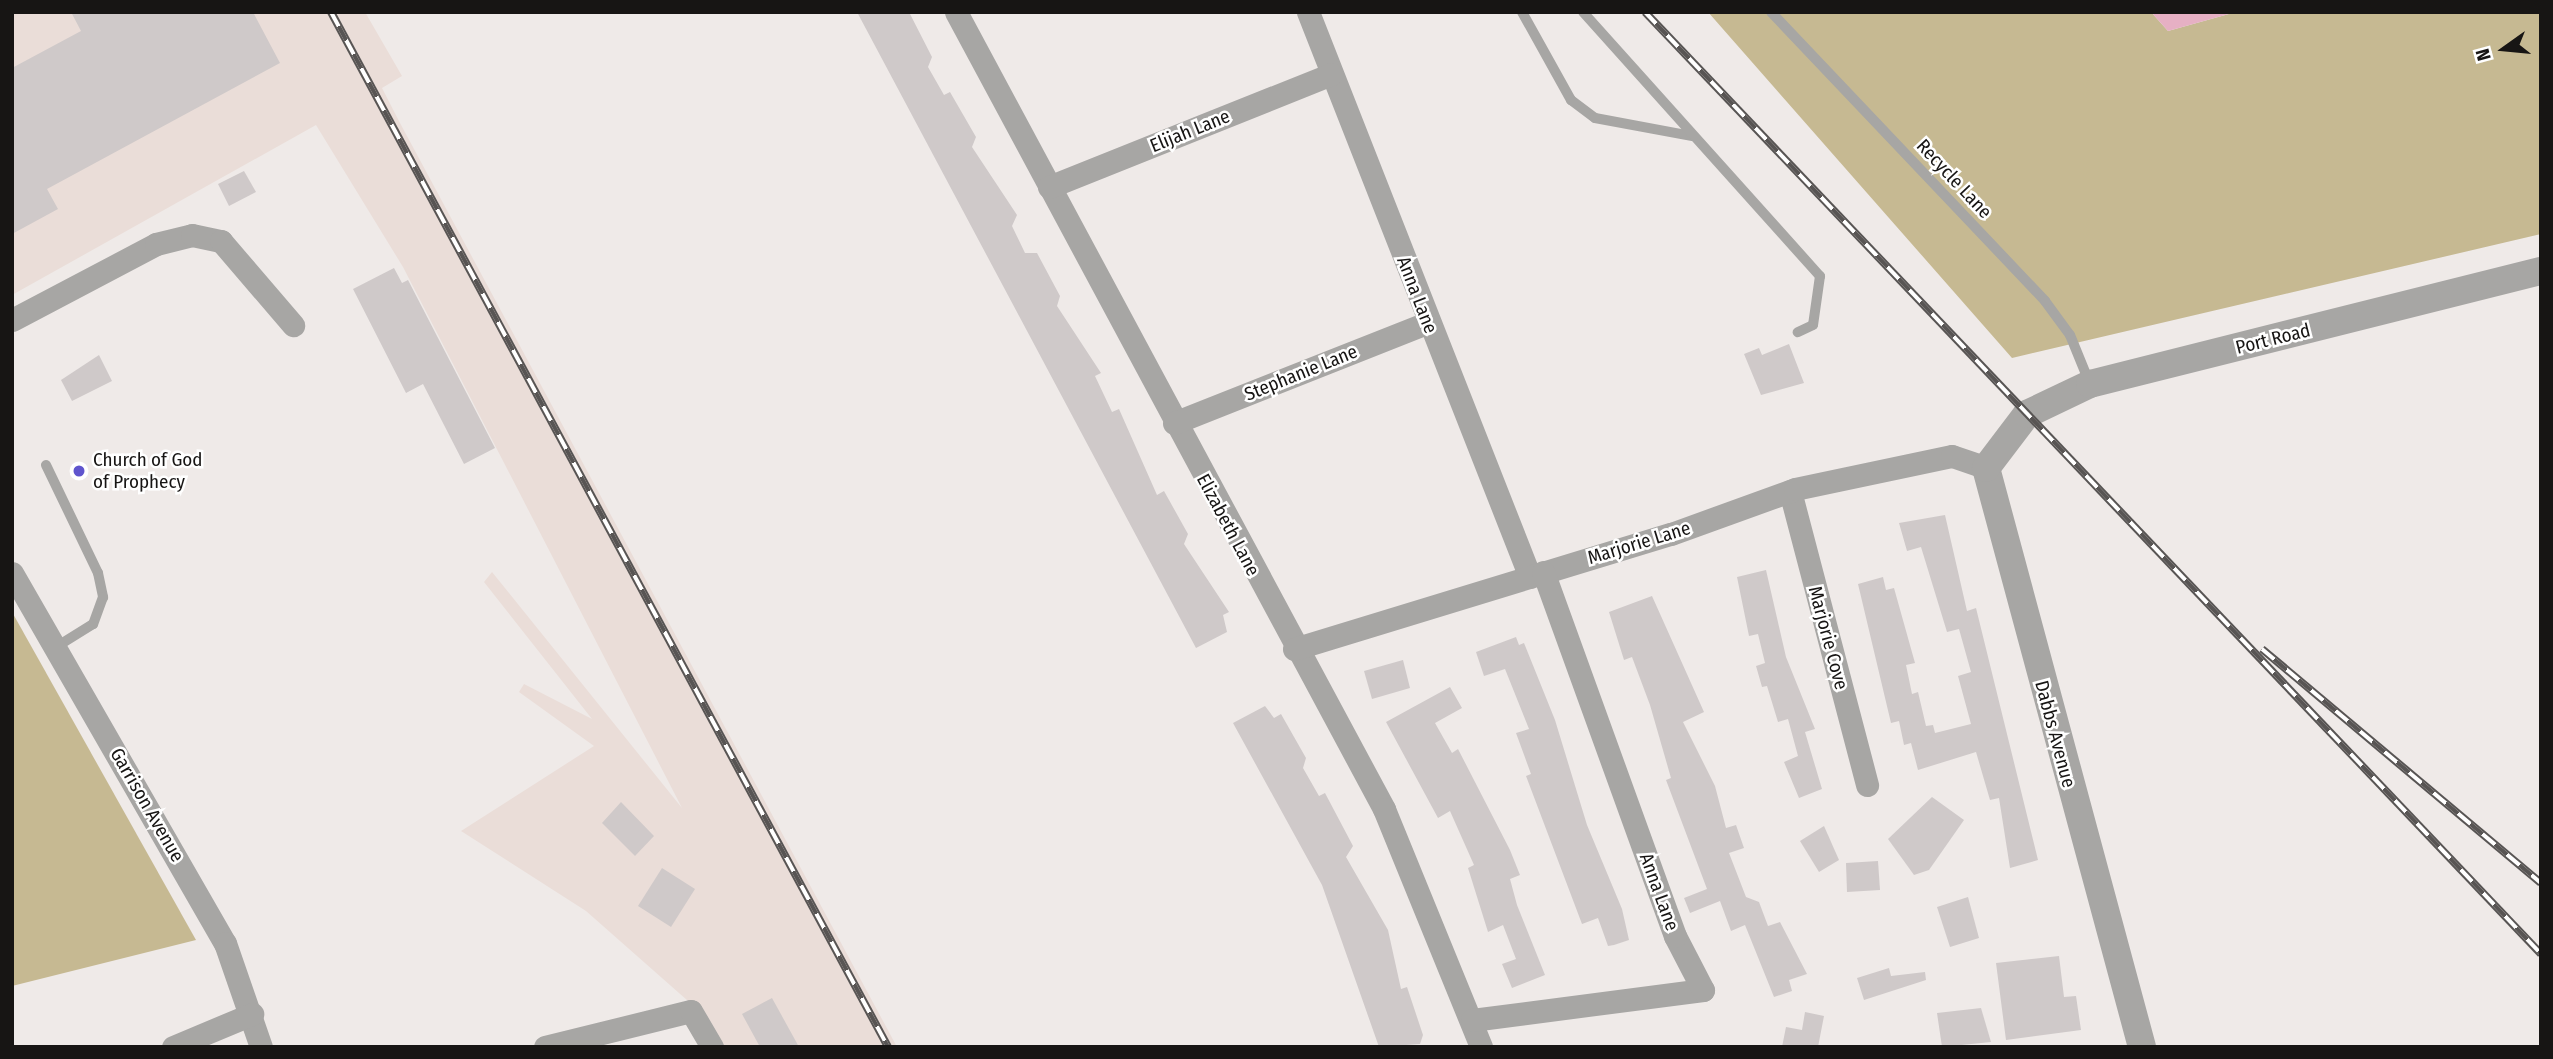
<!DOCTYPE html>
<html>
<head>
<meta charset="utf-8">
<style>
  body { margin:0 }
  #map { position:relative; width:2553px; height:1059px; overflow:hidden; background:#efeae8; font-family:"Fira Sans Condensed",sans-serif }
  div>[style] { position:absolute }
  [style*='--x'] { left:calc(var(--x)*1px); top:calc(var(--y)*1px); width:calc(var(--w)*1px); rotate:calc(var(--a)*1deg) }
  .built>* { inset:0; background:#eaddd8 }
  .green>* { inset:0; background:#c6b992 }
  .water>* { inset:0; background:#e6b0c4 }
  .building>* { inset:0; background:#cfc9c9 }
  .service>* { height:10px; margin:-5px; padding:0 5px; transform-origin:5px; border-radius:5px; background:#a7a6a4 }
  .minor>* { height:23px; margin:-11.5px; padding:0 11.5px; transform-origin:11.5px; border-radius:11.5px; background:#a7a6a4 }
  .tertiary>* { height:28px; margin:-14px; padding:0 14px; transform-origin:14px; border-radius:14px; background:#a7a6a4 }
  .rail>* { height:8px; margin-top:-4px; transform-origin:0; background:repeating-linear-gradient(90deg,#fff 0 16px,#585554 0 32px); box-sizing:border-box; border-block:2px solid #585554 }
  .dots>* { width:19px; height:19px; translate:-50% -50%; box-sizing:border-box; border:4px solid #fff; border-radius:50% }
  span { translate:-50% -50%; white-space:nowrap; text-align:center; line-height:1.15; -webkit-text-stroke:5px #fff; paint-order:stroke }
  .street-label { font-size:19px; color:#171514 }
  .poi-label { font-size:19px; color:#171514 }
  .left { translate:0 -50%; text-align:left }
  .frame { position:absolute; inset:0; border:14px solid #171514; pointer-events:none }
  .north { position:absolute; left:2469px; top:14px; width:70px; height:70px; -webkit-text-stroke:5px #fff; paint-order:stroke; rotate:255deg; font-size:19px; font-weight:700; line-height:28px; text-align:center; color:#171514 }
  .north::after { content:''; display:block; margin:auto; width:24px; height:32px; background:#171514; clip-path:polygon(50% 0,100% 100%,50% 72%,0 100%) }
</style>
</head>
<body>
<div id="map">
  <div class="built">
    <div style="clip-path:polygon(12px 12px,365px 12px,402px 76px,382px 88px,400px 123px,897px 1047px,718px 1047px,696px 1008px,586px 911px,461px 831px,594px 746px,519px 692px,524px 684px,592px 719px,484px 582px,492px 572px,682px 808px,403px 267px,316px 125px,12px 295px)"></div>
  </div>
  <div class="green">
    <div style="clip-path:polygon(1708px 12px,2151px 12px,2168px 31px,2236px 12px,2541px 12px,2541px 234px,2012px 358px)"></div>
    <div style="clip-path:polygon(12px 612px,196px 940px,12px 986px)"></div>
  </div>
  <div class="water">
    <div style="clip-path:polygon(2151px 12px,2236px 12px,2168px 31px)"></div>
  </div>
  <div class="building">
    <div style="clip-path:polygon(71px 12px,253px 12px,280px 63px,47px 189px,58px 209px,12px 234px,12px 68px,81px 31px)"></div>
    <div style="clip-path:polygon(857px 12px,909px 12px,932px 57px,928px 67px,944px 95px,950px 92px,976px 137px,972px 147px,1017px 215px,1012px 226px,1025px 253px,1037px 253px,1060px 296px,1057px 306px,1101px 373px,1095px 376px,1112px 412px,1119px 409px,1157px 495px,1164px 491px,1188px 534px,1184px 544px,1229px 612px,1223px 615px,1227px 632px,1196px 648px)"></div>
    <div style="clip-path:polygon(244px 171px,256px 192px,229px 206px,218px 184px)"></div>
    <div style="clip-path:polygon(394px 268px,402px 283px,408px 280px,495px 448px,464px 464px,423px 384px,406px 393px,353px 289px)"></div>
    <div style="clip-path:polygon(1789px 344px,1804px 383px,1761px 395px,1744px 354px,1759px 348px,1762px 355px)"></div>
    <div style="clip-path:polygon(99px 355px,112px 381px,72px 401px,61px 380px)"></div>
    <div style="clip-path:polygon(1945px 515px,1967px 611px,1976px 608px,2038px 860px,2010px 868px,1999px 798px,1990px 800px,1976px 752px,1918px 770px,1911px 743px,1904px 745px,1899px 721px,1891px 723px,1858px 584px,1883px 577px,1886px 590px,1894px 588px,1915px 663px,1906px 665px,1912px 694px,1918px 692px,1926px 726px,1933px 725px,1935px 733px,1971px 724px,1958px 676px,1971px 672px,1959px 629px,1947px 632px,1921px 547px,1907px 551px,1899px 523px)"></div>
    <div style="clip-path:polygon(1766px 570px,1786px 657px,1815px 729px,1805px 732px,1822px 789px,1799px 798px,1784px 762px,1798px 756px,1788px 719px,1778px 722px,1767px 686px,1762px 687px,1756px 666px,1765px 663px,1758px 634px,1749px 636px,1737px 577px)"></div>
    <div style="clip-path:polygon(1652px 596px,1704px 712px,1683px 722px,1715px 786px,1726px 828px,1736px 825px,1744px 848px,1729px 853px,1746px 897px,1759px 902px,1768px 926px,1780px 922px,1807px 974px,1789px 980px,1792px 991px,1774px 997px,1745px 925px,1731px 931px,1720px 901px,1690px 913px,1684px 898px,1707px 889px,1666px 780px,1671px 778px,1650px 705px,1632px 657px,1624px 660px,1609px 612px)"></div>
    <div style="clip-path:polygon(1516px 637px,1519px 645px,1524px 643px,1555px 720px,1587px 825px,1622px 909px,1629px 940px,1614px 945px,1608px 946px,1598px 918px,1582px 924px,1526px 776px,1531px 774px,1516px 733px,1529px 729px,1505px 669px,1484px 676px,1476px 652px)"></div>
    <div style="clip-path:polygon(1403px 660px,1410px 688px,1372px 699px,1364px 671px)"></div>
    <div style="clip-path:polygon(1450px 687px,1462px 708px,1435px 723px,1452px 753px,1458px 749px,1510px 850px,1520px 875px,1510px 879px,1517px 905px,1545px 975px,1512px 988px,1502px 964px,1516px 959px,1503px 925px,1488px 932px,1468px 868px,1474px 865px,1450px 811px,1438px 818px,1386px 722px)"></div>
    <div style="clip-path:polygon(1265px 706px,1274px 718px,1281px 714px,1306px 758px,1303px 768px,1319px 796px,1325px 793px,1353px 846px,1346px 857px,1388px 930px,1401px 989px,1407px 987px,1423px 1035px,1420px 1044px,1379px 1047px,1322px 885px,1233px 723px)"></div>
    <div style="clip-path:polygon(1932px 797px,1964px 820px,1929px 870px,1914px 875px,1888px 839px)"></div>
    <div style="clip-path:polygon(621px 802px,654px 836px,635px 856px,602px 823px)"></div>
    <div style="clip-path:polygon(1824px 826px,1839px 860px,1819px 872px,1800px 841px)"></div>
    <div style="clip-path:polygon(1878px 861px,1880px 890px,1847px 892px,1846px 863px)"></div>
    <div style="clip-path:polygon(662px 868px,695px 889px,671px 927px,638px 906px)"></div>
    <div style="clip-path:polygon(1968px 897px,1979px 938px,1950px 947px,1937px 907px)"></div>
    <div style="clip-path:polygon(2059px 956px,2064px 997px,2076px 996px,2081px 1030px,2006px 1040px,1996px 963px)"></div>
    <div style="clip-path:polygon(1889px 968px,1891px 976px,1925px 972px,1926px 980px,1864px 1000px,1857px 978px)"></div>
    <div style="clip-path:polygon(772px 998px,799px 1047px,760px 1047px,742px 1014px)"></div>
    <div style="clip-path:polygon(1981px 1008px,1991px 1042px,1942px 1047px,1937px 1013px)"></div>
    <div style="clip-path:polygon(1805px 1012px,1824px 1016px,1818px 1047px,1782px 1047px,1786px 1027px,1802px 1030px)"></div>
  </div>
  <div class="service">
    <div style="--x:1522;--y:12;--w:101;--a:60.9"></div>
    <div style="--x:1571;--y:100;--w:30;--a:37"></div>
    <div style="--x:1595;--y:118;--w:99;--a:10.5"></div>
    <div style="--x:1583;--y:12;--w:355;--a:48.1"></div>
    <div style="--x:1820;--y:276;--w:49;--a:98.1"></div>
    <div style="--x:1813;--y:325;--w:17;--a:155"></div>
    <div style="--x:1771;--y:12;--w:398;--a:46.5"></div>
    <div style="--x:2045;--y:301;--w:42;--a:53.7"></div>
    <div style="--x:2070;--y:335;--w:53;--a:67.8"></div>
    <div style="--x:46;--y:465;--w:120;--a:64.3"></div>
    <div style="--x:98;--y:573;--w:25;--a:78"></div>
    <div style="--x:103;--y:597;--w:29;--a:110"></div>
    <div style="--x:93;--y:624;--w:44;--a:148.1"></div>
  </div>
  <div class="minor">
    <div style="--x:956;--y:12;--w:905;--a:61.76"></div>
    <div style="--x:1384;--y:809;--w:257;--a:67.8"></div>
    <div style="--x:1308;--y:12;--w:607;--a:68.55"></div>
    <div style="--x:1049;--y:187;--w:304;--a:-21.8"></div>
    <div style="--x:12;--y:320;--w:163;--a:-27.8"></div>
    <div style="--x:156;--y:244;--w:37;--a:-14"></div>
    <div style="--x:192;--y:235;--w:30;--a:12"></div>
    <div style="--x:221;--y:241;--w:111;--a:49.4"></div>
    <div style="--x:1174;--y:423;--w:272;--a:-21.6"></div>
    <div style="--x:1790;--y:491;--w:304;--a:75.3"></div>
    <div style="--x:12;--y:573;--w:427;--a:60.1"></div>
    <div style="--x:225;--y:943;--w:110;--a:70.9"></div>
    <div style="--x:1294;--y:649;--w:394;--a:-17"></div>
    <div style="--x:1671;--y:534;--w:132;--a:-19.9"></div>
    <div style="--x:1795;--y:489;--w:160;--a:-11.9"></div>
    <div style="--x:1952;--y:456;--w:36;--a:19"></div>
    <div style="--x:1472;--y:1020;--w:233;--a:-7.4"></div>
    <div style="--x:1703;--y:990;--w:61;--a:-117.4"></div>
    <div style="--x:1675;--y:936;--w:387;--a:-109.9"></div>
    <div style="--x:173;--y:1047;--w:86;--a:-22.7"></div>
    <div style="--x:545;--y:1047;--w:150;--a:-13.9"></div>
    <div style="--x:691;--y:1011;--w:42;--a:59.7"></div>
  </div>
  <div class="tertiary">
    <div style="--x:2142;--y:1047;--w:600;--a:-105.08"></div>
    <div style="--x:1986;--y:468;--w:68;--a:-52.8"></div>
    <div style="--x:2027;--y:414;--w:70;--a:-25.5"></div>
    <div style="--x:2090;--y:384;--w:465;--a:-14.1"></div>
  </div>
  <div class="rail">
    <div style="--x:331;--y:12;--w:1175;--a:61.71"></div>
    <div style="--x:1645;--y:12;--w:1300;--a:46.43"></div>
    <div style="--x:2262;--y:649;--w:364;--a:40"></div>
  </div>
  <div class="dots">
    <div style="left:79px;top:471px;background:#5f54cd"></div>
  </div>
  <div class="street-label">
    <span style="left:1190px;top:131px;rotate:-22deg">Elijah Lane</span>
    <span style="left:1954px;top:179px;rotate:47deg">Recycle Lane</span>
    <span style="left:1417px;top:295px;rotate:69deg">Anna Lane</span>
    <span style="left:2273px;top:339px;rotate:-14deg">Port Road</span>
    <span style="left:1301px;top:373px;rotate:-22deg">Stephanie Lane</span>
    <span style="left:1228px;top:525px;rotate:62deg">Elizabeth Lane</span>
    <span style="left:1639px;top:543px;rotate:-17deg">Marjorie Lane</span>
    <span style="left:1828px;top:638px;rotate:75deg">Marjorie Cove</span>
    <span style="left:2055px;top:734px;rotate:75deg">Dabbs Avenue</span>
    <span style="left:147px;top:805px;rotate:60deg">Garrison Avenue</span>
    <span style="left:1659px;top:892px;rotate:70deg">Anna Lane</span>
  </div>
  <div class="poi-label">
    <span class="left" style="left:93px;top:471px">Church of God<br>of Prophecy</span>
  </div>
  <div class="frame"></div>
  <div class="north">N</div>
</div>
</body>
</html>
